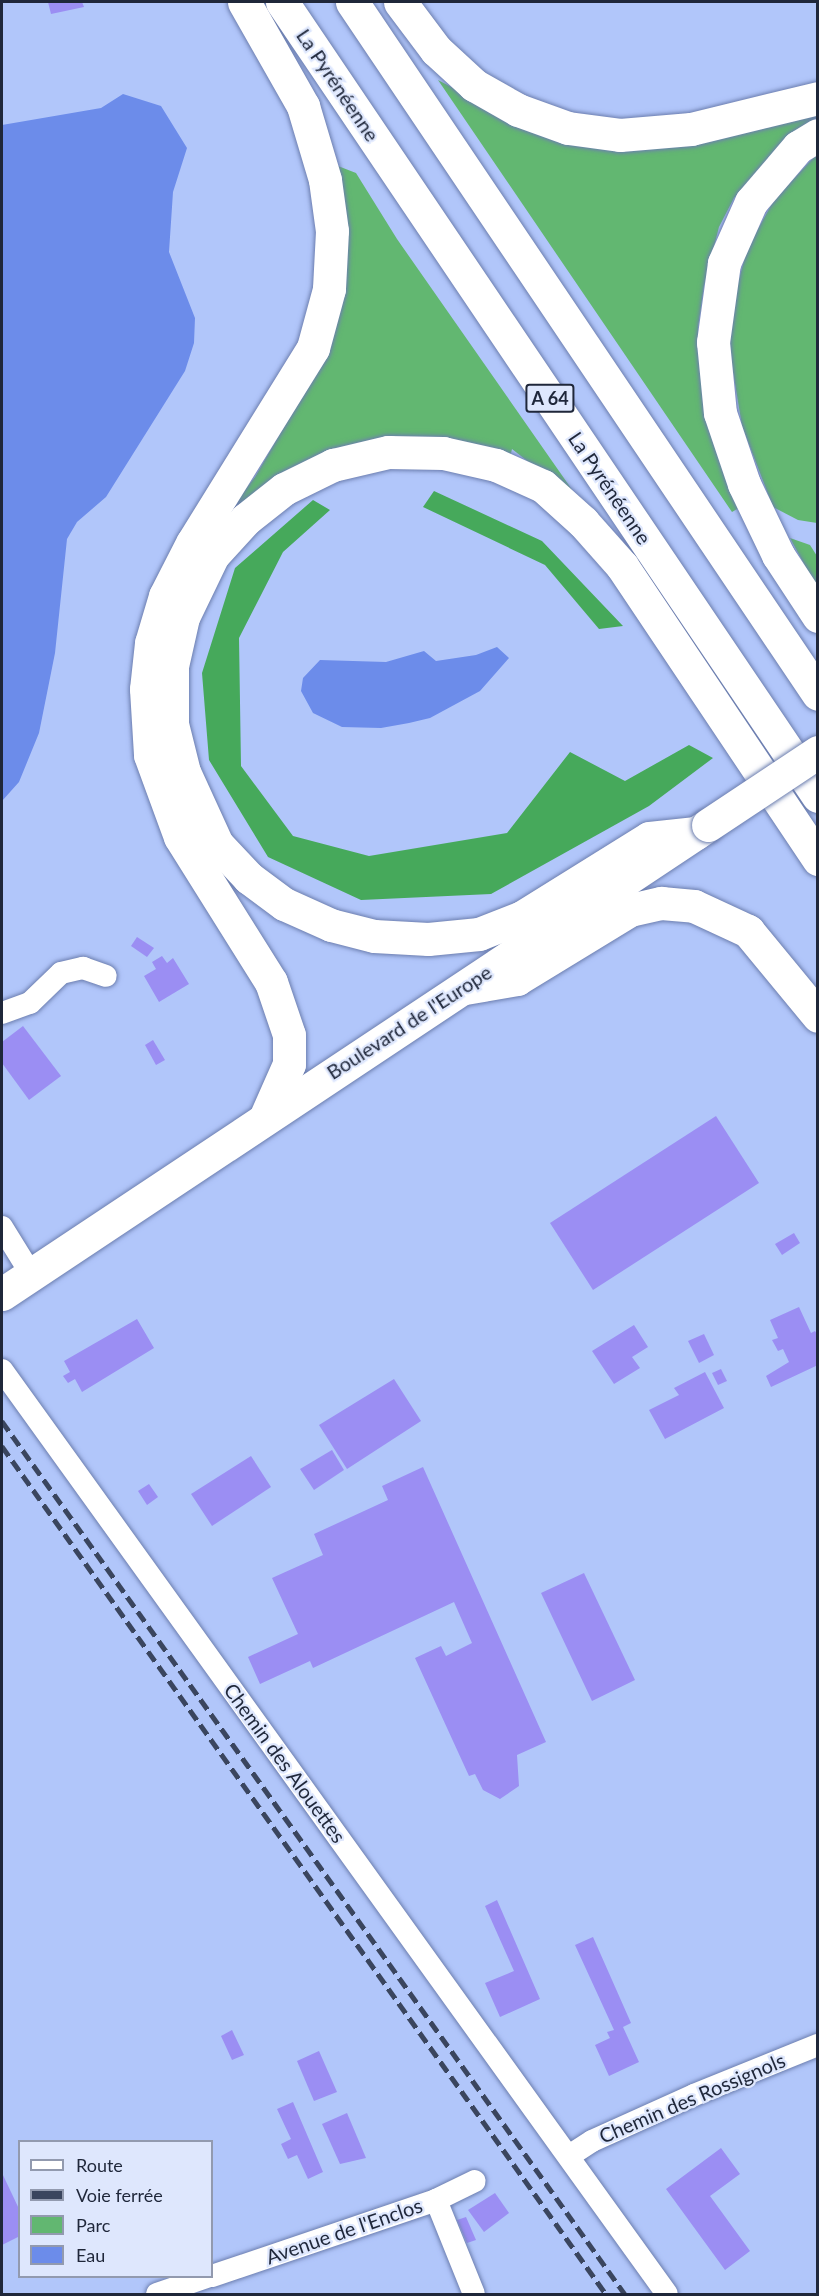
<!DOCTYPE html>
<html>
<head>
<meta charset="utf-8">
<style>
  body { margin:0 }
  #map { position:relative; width:819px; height:2296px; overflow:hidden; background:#b1c6fa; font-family:Lato,sans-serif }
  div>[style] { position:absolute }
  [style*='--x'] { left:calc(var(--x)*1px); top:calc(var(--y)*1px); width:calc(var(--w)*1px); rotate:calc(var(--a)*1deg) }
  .green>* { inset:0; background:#62b771 }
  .forest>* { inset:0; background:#46a95b }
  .water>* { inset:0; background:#6c8cea }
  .building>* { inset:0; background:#9b8ef3 }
  .roads { filter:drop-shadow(0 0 2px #6c7eaf) drop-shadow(0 0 2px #6c7eaf) }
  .street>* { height:22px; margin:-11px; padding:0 11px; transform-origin:11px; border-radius:11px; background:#fff }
  .secondary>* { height:33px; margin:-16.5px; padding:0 16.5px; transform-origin:16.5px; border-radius:16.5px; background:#fff }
  .highway>* { height:33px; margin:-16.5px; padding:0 16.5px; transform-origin:16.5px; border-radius:16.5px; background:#fff }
  .rail>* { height:4.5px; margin-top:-2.25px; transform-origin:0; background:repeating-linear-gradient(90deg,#3a455e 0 12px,transparent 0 18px) }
  .bridges { filter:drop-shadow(0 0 2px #6c7eaf) drop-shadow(0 0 2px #6c7eaf) }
  .secondary-bridge>* { height:33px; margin:-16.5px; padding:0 16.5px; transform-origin:16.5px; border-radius:16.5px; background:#fff }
  span { translate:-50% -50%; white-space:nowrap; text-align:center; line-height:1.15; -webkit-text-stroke:4.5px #dee7fd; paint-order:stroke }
  .shield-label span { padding:2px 4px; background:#dee7fd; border:2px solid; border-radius:4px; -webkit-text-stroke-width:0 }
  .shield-label { font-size:18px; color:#1f273a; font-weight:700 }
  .street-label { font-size:20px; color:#1f273a }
  .frame { position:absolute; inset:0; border:3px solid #1f273a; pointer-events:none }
  .legend { position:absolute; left:18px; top:2140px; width:195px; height:138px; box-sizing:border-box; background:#dee7fd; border:2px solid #929aaf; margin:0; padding:8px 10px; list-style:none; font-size:18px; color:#1f273a }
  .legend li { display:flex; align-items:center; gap:12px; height:30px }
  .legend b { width:30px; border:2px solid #929aaf }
</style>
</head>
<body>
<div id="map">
  <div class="green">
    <div style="clip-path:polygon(438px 80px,535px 131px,817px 109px,817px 117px,781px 145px,734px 198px,719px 227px,704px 286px,698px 328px,707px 405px,739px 508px,732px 512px)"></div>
    <div style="clip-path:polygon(817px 154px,817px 523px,798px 520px,773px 507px,742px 426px,729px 347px,730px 314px,747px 249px,774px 200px)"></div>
    <div style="clip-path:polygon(338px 166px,356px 173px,397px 239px,582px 504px,512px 449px,509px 461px,399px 443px,209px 537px,255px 477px,326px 354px)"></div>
    <div style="clip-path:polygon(790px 538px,810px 545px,817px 556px,817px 588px)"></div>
  </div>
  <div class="forest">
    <div style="clip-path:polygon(434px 491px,542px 541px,623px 626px,599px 629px,545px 565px,423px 507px)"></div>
    <div style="clip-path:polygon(313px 500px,330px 510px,283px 552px,239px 638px,241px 766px,293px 836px,369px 856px,507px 833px,570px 752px,625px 781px,689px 745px,713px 758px,649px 806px,491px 894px,361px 900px,268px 857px,209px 760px,202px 673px,235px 568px)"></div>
  </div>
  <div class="water">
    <div style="clip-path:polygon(123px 94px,161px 106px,187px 148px,173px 192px,169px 252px,195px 318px,194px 343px,185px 371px,106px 497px,77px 522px,67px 539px,55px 653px,39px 733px,19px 782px,2px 801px,2px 125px,101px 108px)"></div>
    <div style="clip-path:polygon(497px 647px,509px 658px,480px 691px,430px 718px,409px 723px,381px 728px,342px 727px,313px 713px,301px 691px,303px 678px,320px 660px,386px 662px,424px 651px,436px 661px,476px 655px)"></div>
  </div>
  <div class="building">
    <div style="clip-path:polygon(48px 2px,82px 2px,84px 7px,51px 14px)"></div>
    <div style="clip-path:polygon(137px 937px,154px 948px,147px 957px,131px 946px)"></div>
    <div style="clip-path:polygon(162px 956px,167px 963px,173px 958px,189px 984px,159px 1002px,144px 976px,156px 969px,152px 962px)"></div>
    <div style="clip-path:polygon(23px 1026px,61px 1076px,29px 1100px,2px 1063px,2px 1042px)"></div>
    <div style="clip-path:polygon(153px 1040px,165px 1060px,156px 1065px,145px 1045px)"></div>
    <div style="clip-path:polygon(716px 1116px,759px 1183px,593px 1290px,550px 1223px)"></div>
    <div style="clip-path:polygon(794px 1233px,800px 1243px,782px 1255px,775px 1244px)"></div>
    <div style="clip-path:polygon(799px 1307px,811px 1333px,815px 1331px,818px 1336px,818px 1365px,771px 1387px,766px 1376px,789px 1362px,783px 1349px,778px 1351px,772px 1340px,778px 1338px,770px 1320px)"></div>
    <div style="clip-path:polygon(137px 1319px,154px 1348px,82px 1392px,75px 1379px,68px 1383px,63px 1376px,70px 1372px,64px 1361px)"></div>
    <div style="clip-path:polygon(634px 1325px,648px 1347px,632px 1357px,640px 1368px,614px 1384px,592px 1351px)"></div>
    <div style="clip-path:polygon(704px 1334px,714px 1355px,699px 1363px,688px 1341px)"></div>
    <div style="clip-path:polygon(721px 1369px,727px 1381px,718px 1385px,712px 1373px)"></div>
    <div style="clip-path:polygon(705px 1372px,724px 1408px,665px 1439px,649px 1410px,679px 1395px,674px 1388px)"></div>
    <div style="clip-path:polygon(394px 1379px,421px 1421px,347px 1469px,319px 1425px)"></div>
    <div style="clip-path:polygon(332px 1450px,344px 1470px,314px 1490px,300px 1469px)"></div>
    <div style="clip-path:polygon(251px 1456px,271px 1487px,212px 1526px,191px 1494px)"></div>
    <div style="clip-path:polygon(423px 1467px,546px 1742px,517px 1755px,519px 1786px,500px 1799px,483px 1790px,475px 1774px,469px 1776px,415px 1658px,441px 1646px,446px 1656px,472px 1643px,454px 1602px,313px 1668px,310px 1661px,260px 1684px,248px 1657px,298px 1634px,272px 1578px,323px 1555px,314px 1534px,388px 1500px,382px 1486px)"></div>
    <div style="clip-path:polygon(149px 1484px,158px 1497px,147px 1505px,138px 1491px)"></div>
    <div style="clip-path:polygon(584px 1573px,635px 1680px,592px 1701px,541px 1593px)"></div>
    <div style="clip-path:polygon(497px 1900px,540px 1999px,500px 2017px,485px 1983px,514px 1971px,485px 1906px)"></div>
    <div style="clip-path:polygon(593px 1937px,631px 2023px,623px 2027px,639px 2062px,609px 2076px,595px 2045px,610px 2038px,607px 2032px,614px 2030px,575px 1945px)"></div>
    <div style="clip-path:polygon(232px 2030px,244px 2055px,232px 2060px,221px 2036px)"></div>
    <div style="clip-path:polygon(319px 2051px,337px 2092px,314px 2101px,297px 2061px)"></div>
    <div style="clip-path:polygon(293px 2102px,323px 2172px,308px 2179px,297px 2155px,288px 2159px,281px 2144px,291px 2139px,277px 2109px)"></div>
    <div style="clip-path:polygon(347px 2113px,366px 2158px,340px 2164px,322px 2124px)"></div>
    <div style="clip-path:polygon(721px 2148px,740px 2174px,710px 2196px,750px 2251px,725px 2270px,666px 2189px)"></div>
    <div style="clip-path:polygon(2px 2173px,20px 2211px,20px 2236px,2px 2245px)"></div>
    <div style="clip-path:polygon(495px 2193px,509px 2213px,484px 2232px,468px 2210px)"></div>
    <div style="clip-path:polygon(466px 2217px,476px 2240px,467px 2243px,457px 2220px)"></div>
  </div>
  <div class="roads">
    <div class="street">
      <div style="--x:2;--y:1013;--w:30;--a:-20"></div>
      <div style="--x:30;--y:1003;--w:43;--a:-44.1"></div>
      <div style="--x:61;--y:973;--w:23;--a:-13"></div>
      <div style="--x:83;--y:968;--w:24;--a:19"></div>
      <div style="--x:2;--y:1227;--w:55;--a:58.3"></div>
      <div style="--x:2;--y:1370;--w:1138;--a:54.26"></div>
      <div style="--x:569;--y:2156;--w:27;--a:-33"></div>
      <div style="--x:592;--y:2141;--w:112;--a:-24.3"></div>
      <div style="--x:694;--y:2095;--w:134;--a:-22"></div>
      <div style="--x:436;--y:2200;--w:101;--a:68"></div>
      <div style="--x:212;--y:2276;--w:237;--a:-18.7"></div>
      <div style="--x:436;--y:2200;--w:43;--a:-26"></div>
      <div style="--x:157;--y:2294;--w:56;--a:-18.8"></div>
    </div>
    <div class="secondary">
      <div style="--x:2;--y:1294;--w:844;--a:-33.6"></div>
    </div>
    <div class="highway">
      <div style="--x:244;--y:2;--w:120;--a:60.4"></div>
      <div style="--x:303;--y:106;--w:77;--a:73.4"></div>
      <div style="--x:325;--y:180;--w:51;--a:82.2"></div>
      <div style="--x:332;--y:231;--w:58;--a:93"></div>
      <div style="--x:329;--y:289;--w:61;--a:105.2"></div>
      <div style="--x:313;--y:348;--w:229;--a:121.8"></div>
      <div style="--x:192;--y:543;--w:59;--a:117"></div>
      <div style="--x:165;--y:596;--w:49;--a:106.6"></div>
      <div style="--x:151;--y:643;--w:46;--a:96.2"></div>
      <div style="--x:146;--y:689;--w:66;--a:86.5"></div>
      <div style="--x:150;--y:755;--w:87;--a:69.9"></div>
      <div style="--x:180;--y:837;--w:171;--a:57.9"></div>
      <div style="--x:271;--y:982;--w:56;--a:71.2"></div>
      <div style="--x:289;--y:1035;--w:29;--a:90"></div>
      <div style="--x:289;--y:1064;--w:57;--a:113.9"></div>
      <div style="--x:282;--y:2;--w:958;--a:55.98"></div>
      <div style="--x:352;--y:2;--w:834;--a:56.04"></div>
      <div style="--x:400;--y:2;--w:60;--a:53.1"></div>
      <div style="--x:436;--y:50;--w:52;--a:42.6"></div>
      <div style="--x:474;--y:85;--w:51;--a:29.6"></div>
      <div style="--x:518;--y:110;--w:53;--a:19.8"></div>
      <div style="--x:568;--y:128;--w:52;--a:7.7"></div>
      <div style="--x:620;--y:135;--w:71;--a:-4.8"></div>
      <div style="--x:691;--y:129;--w:131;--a:-13.7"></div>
      <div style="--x:818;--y:135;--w:23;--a:149"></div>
      <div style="--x:798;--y:147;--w:72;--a:130.5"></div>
      <div style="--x:751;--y:202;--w:67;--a:113.9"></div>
      <div style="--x:724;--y:263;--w:80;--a:97.9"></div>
      <div style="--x:713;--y:342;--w:71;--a:84.4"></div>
      <div style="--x:720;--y:413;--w:75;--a:71.3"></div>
      <div style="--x:744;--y:484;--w:79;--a:64.4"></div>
      <div style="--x:778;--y:555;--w:73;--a:56.7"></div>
      <div style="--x:696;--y:833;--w:47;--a:173.9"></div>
      <div style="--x:649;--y:838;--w:150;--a:148.1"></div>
      <div style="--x:522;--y:917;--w:46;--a:158.4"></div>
      <div style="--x:479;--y:934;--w:51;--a:174.4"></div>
      <div style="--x:428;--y:939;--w:54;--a:-176.8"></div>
      <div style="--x:374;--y:936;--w:44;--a:-165.7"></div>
      <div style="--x:331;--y:925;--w:51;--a:-155.9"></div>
      <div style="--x:284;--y:904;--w:44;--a:-143.4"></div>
      <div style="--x:249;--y:878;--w:47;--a:-133.3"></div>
      <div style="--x:217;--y:844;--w:79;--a:-114.6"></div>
      <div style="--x:184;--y:772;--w:49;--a:-104"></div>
      <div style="--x:172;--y:724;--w:58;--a:-90"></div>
      <div style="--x:172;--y:666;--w:50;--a:-77.3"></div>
      <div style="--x:183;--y:617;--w:69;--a:-64.2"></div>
      <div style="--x:213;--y:555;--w:49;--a:-47.5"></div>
      <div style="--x:246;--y:519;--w:48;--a:-38.3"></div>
      <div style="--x:284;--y:489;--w:55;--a:-26.1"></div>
      <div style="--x:333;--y:465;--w:57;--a:-13.3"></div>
      <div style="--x:388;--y:452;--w:55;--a:1"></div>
      <div style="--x:443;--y:453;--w:54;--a:12.8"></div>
      <div style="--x:496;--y:465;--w:51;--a:24.1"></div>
      <div style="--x:543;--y:486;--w:54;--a:42"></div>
      <div style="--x:583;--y:522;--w:59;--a:48.4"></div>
      <div style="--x:622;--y:566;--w:353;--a:56.2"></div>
      <div style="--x:465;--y:988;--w:53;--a:-9.8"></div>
      <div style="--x:517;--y:979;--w:132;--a:-31.4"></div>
      <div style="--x:630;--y:910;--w:32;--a:-13"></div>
      <div style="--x:661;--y:903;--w:33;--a:5"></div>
      <div style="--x:694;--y:906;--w:60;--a:24.8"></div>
      <div style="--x:748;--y:931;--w:110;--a:50.5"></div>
    </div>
  </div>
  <div class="rail">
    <div style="--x:2;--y:1421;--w:1073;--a:54.49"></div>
    <div style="--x:2;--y:1446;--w:1041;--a:54.54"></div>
  </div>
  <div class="bridges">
    <div class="secondary-bridge">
      <div style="--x:708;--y:825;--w:132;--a:-33.6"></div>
    </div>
  </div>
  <div class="shield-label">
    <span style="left:550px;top:398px">A 64</span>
  </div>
  <div class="street-label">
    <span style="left:338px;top:85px;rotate:56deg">La Pyrénéenne</span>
    <span style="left:610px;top:488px;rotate:56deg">La Pyrénéenne</span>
    <span style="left:409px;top:1022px;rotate:-33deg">Boulevard de l'Europe</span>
    <span style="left:285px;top:1763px;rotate:54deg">Chemin des Alouettes</span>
    <span style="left:692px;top:2098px;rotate:-23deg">Chemin des Rossignols</span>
    <span style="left:344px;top:2231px;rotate:-19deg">Avenue de l'Enclos</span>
  </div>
  <div class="frame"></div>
  <ul class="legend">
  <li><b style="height:8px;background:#fff"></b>Route</li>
  <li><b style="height:8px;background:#3a455e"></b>Voie ferrée</li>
  <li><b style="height:16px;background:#62b771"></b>Parc</li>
  <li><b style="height:16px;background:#6c8cea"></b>Eau</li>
  </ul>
</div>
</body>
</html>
